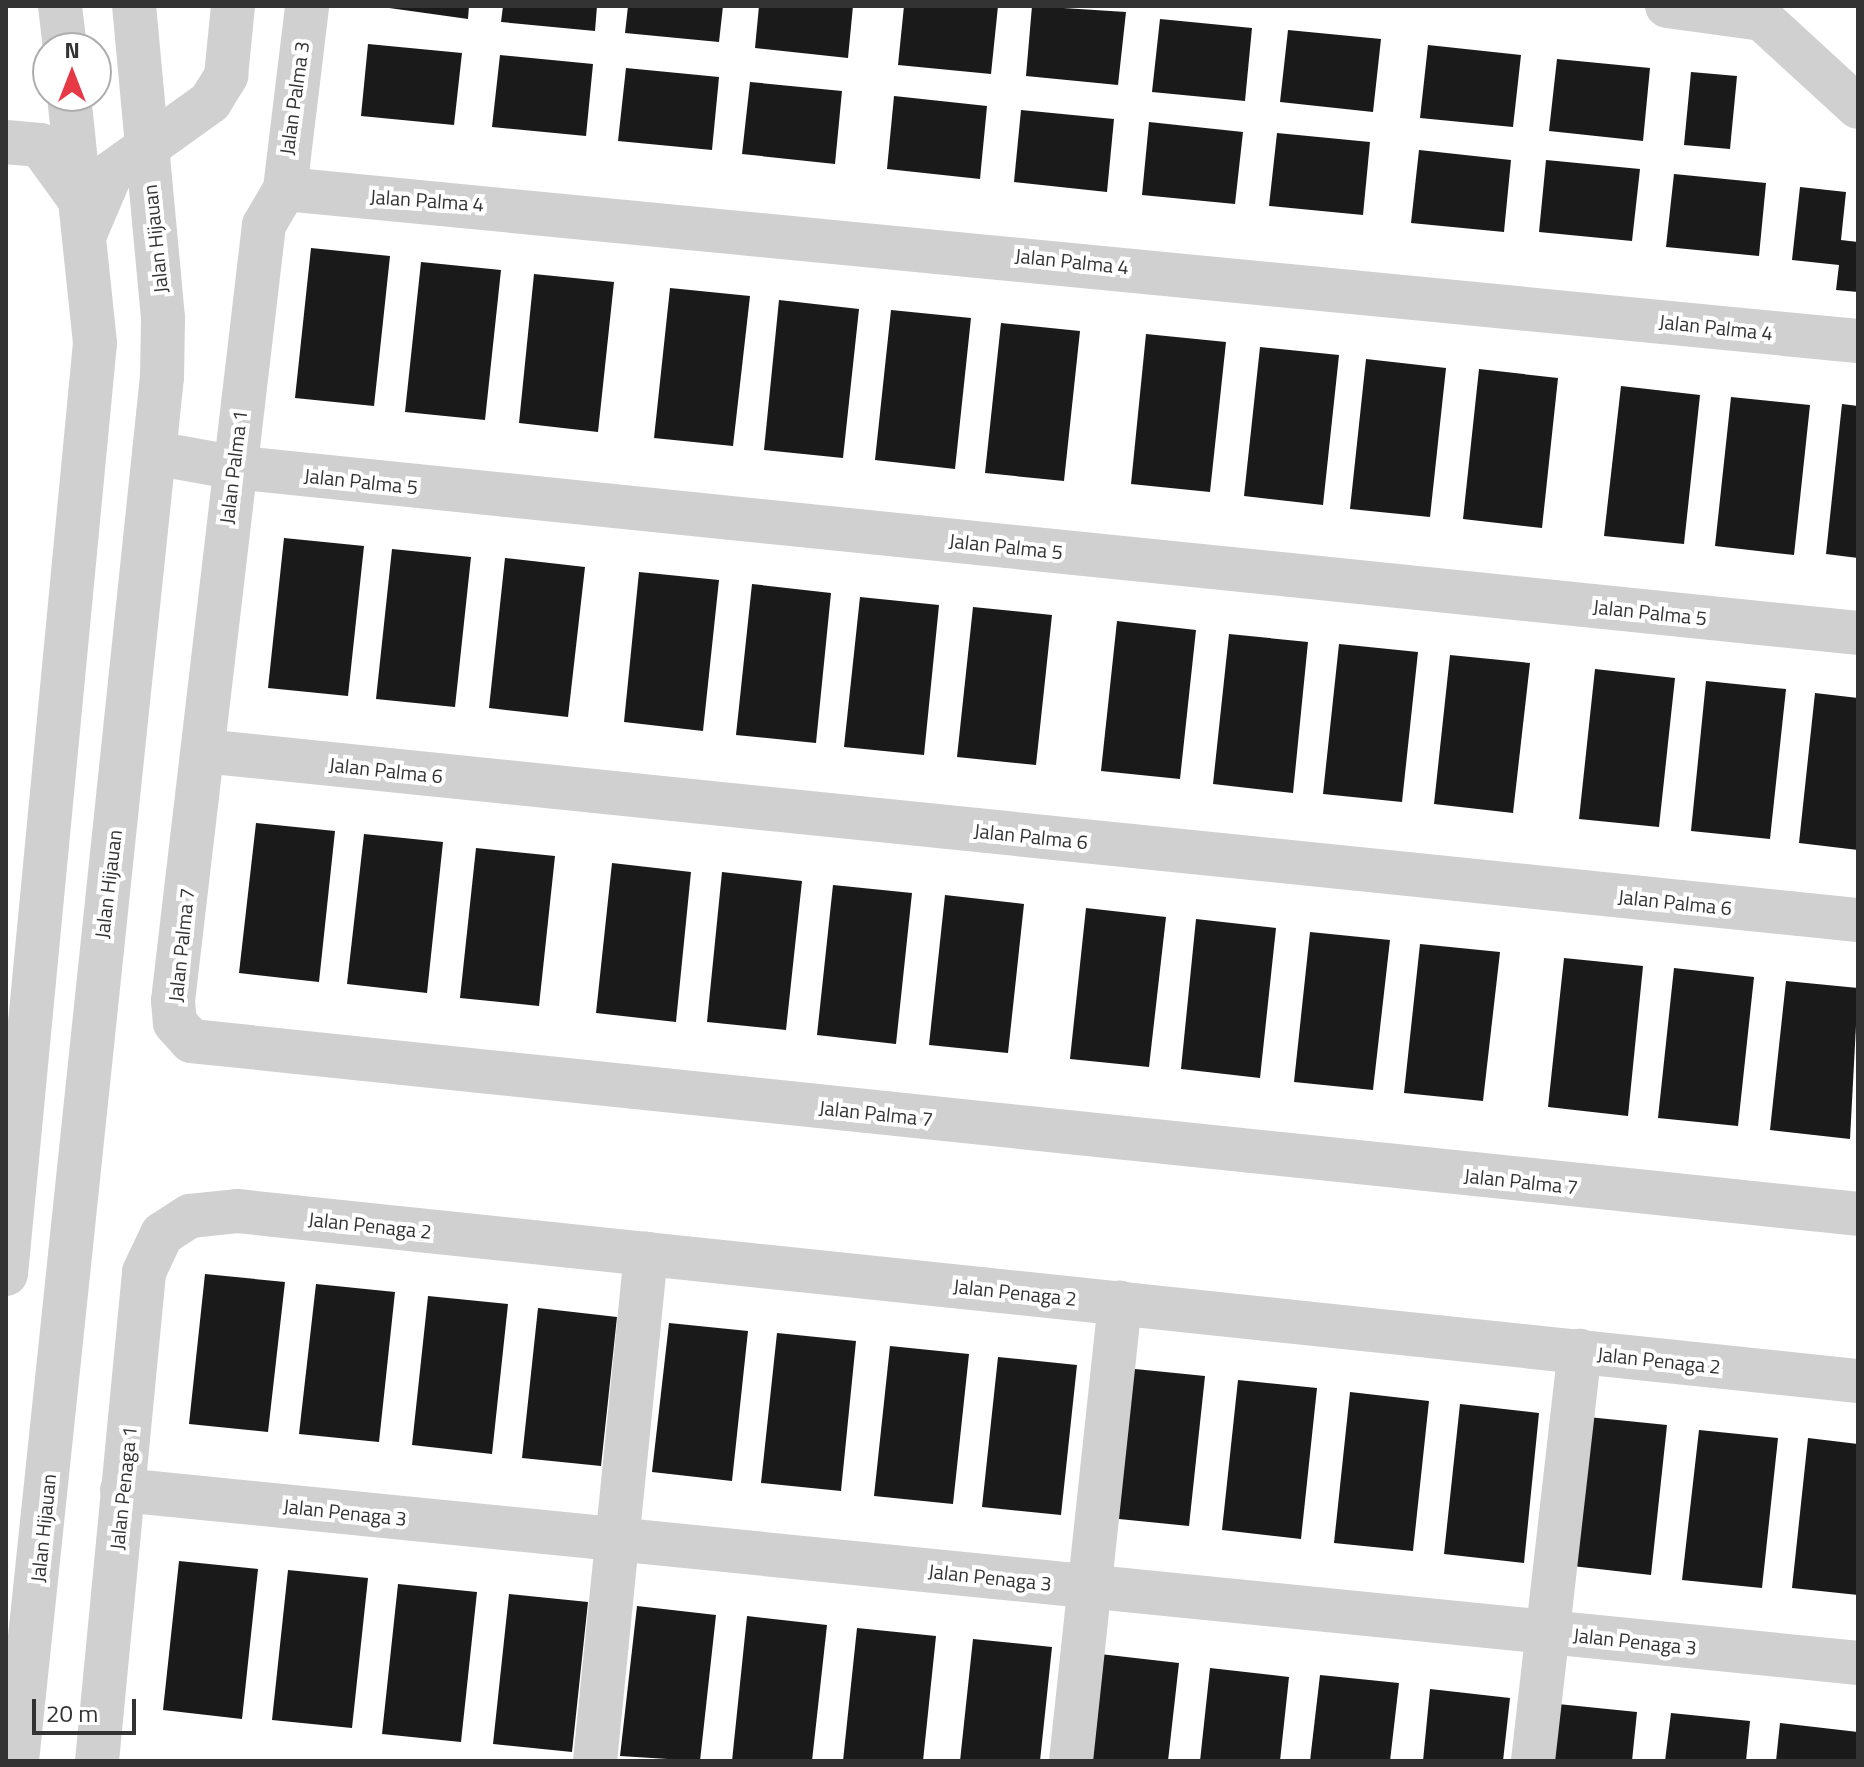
<!DOCTYPE html>
<style>
body{margin:0}
#map{position:relative;width:1864px;height:1767px;overflow:hidden;background:#fff;font-family:"Titillium Web",sans-serif}
div>[style]{position:absolute}
[style*='--x']{left:calc(var(--x)*1px);top:calc(var(--y)*1px);width:calc(var(--w)*1px);rotate:calc(var(--a)*1deg)}
.building>*{inset:0;background:#1a1a1a}
.minor>*{height:44px;margin:-22px;padding:0 22px;transform-origin:22px;border-radius:22px;background:#d0d0d0}
span{translate:-50% -50%;white-space:nowrap;text-align:center;line-height:1.15;-webkit-text-stroke:8px #fff;paint-order:stroke}
.street-label{font-size:20px;color:#333}
.frame{position:absolute;inset:0;border:8px solid #333;pointer-events:none}
.north{position:absolute;left:32px;top:32px;width:80px;height:80px;box-sizing:border-box;background:#fff;border:2px solid #adadad;border-radius:50%;rotate:0deg;font-size:22px;font-weight:700;line-height:32px;text-align:center;color:#333}
.north::after{content:'';display:block;margin:auto;width:28px;height:36px;background:#e63946;clip-path:polygon(50% 0,100% 100%,50% 72%,0 100%)}
.scale{position:absolute;left:32px;top:1699px;width:104px;height:36px;box-sizing:border-box;border:4px solid #333;border-top:0;padding-left:10px;font-size:24px;line-height:28px;white-space:nowrap;color:#333;-webkit-text-stroke:6px #fff;paint-order:stroke}
</style>
<div id="map">
<div class="building">
<div style="clip-path:polygon(375px 6px,469px 6px,468px 19px)"></div>
<div style="clip-path:polygon(503px 6px,597px 6px,595px 31px,501px 22px)"></div>
<div style="clip-path:polygon(628px 6px,723px 6px,719px 42px,625px 33px)"></div>
<div style="clip-path:polygon(759px 6px,853px 6px,848px 58px,755px 48px)"></div>
<div style="clip-path:polygon(904px 6px,998px 6px,991px 74px,898px 65px)"></div>
<div style="clip-path:polygon(1032px 6px,1126px 12px,1118px 85px,1026px 76px)"></div>
<div style="clip-path:polygon(1160px 19px,1252px 28px,1245px 101px,1152px 92px)"></div>
<div style="clip-path:polygon(1288px 30px,1381px 39px,1373px 112px,1280px 102px)"></div>
<div style="clip-path:polygon(368px 44px,462px 53px,454px 125px,361px 116px)"></div>
<div style="clip-path:polygon(1428px 45px,1521px 55px,1513px 127px,1420px 118px)"></div>
<div style="clip-path:polygon(500px 55px,593px 64px,586px 136px,492px 127px)"></div>
<div style="clip-path:polygon(1557px 59px,1650px 68px,1643px 141px,1549px 131px)"></div>
<div style="clip-path:polygon(626px 68px,719px 77px,712px 150px,618px 141px)"></div>
<div style="clip-path:polygon(1691px 72px,1737px 76px,1730px 149px,1684px 145px)"></div>
<div style="clip-path:polygon(750px 82px,842px 91px,835px 164px,742px 154px)"></div>
<div style="clip-path:polygon(894px 96px,987px 106px,980px 179px,887px 169px)"></div>
<div style="clip-path:polygon(1021px 110px,1114px 119px,1107px 192px,1014px 182px)"></div>
<div style="clip-path:polygon(1149px 122px,1243px 132px,1235px 204px,1142px 195px)"></div>
<div style="clip-path:polygon(1277px 133px,1370px 142px,1363px 215px,1269px 206px)"></div>
<div style="clip-path:polygon(1419px 150px,1511px 160px,1504px 232px,1411px 223px)"></div>
<div style="clip-path:polygon(1546px 160px,1640px 169px,1632px 241px,1539px 232px)"></div>
<div style="clip-path:polygon(1674px 174px,1766px 183px,1759px 256px,1666px 247px)"></div>
<div style="clip-path:polygon(1800px 187px,1846px 192px,1841px 240px,1858px 242px,1858px 292px,1836px 290px,1839px 265px,1792px 260px)"></div>
<div style="clip-path:polygon(311px 248px,390px 256px,374px 406px,295px 398px)"></div>
<div style="clip-path:polygon(421px 262px,501px 270px,485px 420px,405px 412px)"></div>
<div style="clip-path:polygon(534px 274px,614px 282px,598px 432px,519px 423px)"></div>
<div style="clip-path:polygon(670px 288px,750px 296px,733px 446px,654px 438px)"></div>
<div style="clip-path:polygon(779px 300px,859px 309px,843px 458px,764px 450px)"></div>
<div style="clip-path:polygon(891px 310px,971px 318px,955px 469px,875px 460px)"></div>
<div style="clip-path:polygon(1001px 323px,1080px 331px,1064px 481px,985px 473px)"></div>
<div style="clip-path:polygon(1146px 334px,1226px 342px,1210px 492px,1131px 484px)"></div>
<div style="clip-path:polygon(1260px 347px,1339px 355px,1323px 505px,1244px 496px)"></div>
<div style="clip-path:polygon(1366px 359px,1446px 368px,1430px 517px,1350px 509px)"></div>
<div style="clip-path:polygon(1479px 369px,1558px 378px,1542px 528px,1463px 519px)"></div>
<div style="clip-path:polygon(1621px 386px,1700px 395px,1684px 544px,1604px 536px)"></div>
<div style="clip-path:polygon(1731px 397px,1810px 405px,1794px 555px,1715px 546px)"></div>
<div style="clip-path:polygon(1842px 404px,1858px 406px,1858px 558px,1826px 554px)"></div>
<div style="clip-path:polygon(284px 538px,364px 546px,348px 696px,268px 688px)"></div>
<div style="clip-path:polygon(392px 549px,471px 557px,455px 707px,376px 699px)"></div>
<div style="clip-path:polygon(505px 558px,585px 567px,568px 717px,489px 708px)"></div>
<div style="clip-path:polygon(639px 572px,719px 580px,703px 731px,624px 722px)"></div>
<div style="clip-path:polygon(752px 584px,831px 593px,816px 743px,736px 735px)"></div>
<div style="clip-path:polygon(860px 597px,939px 605px,924px 755px,844px 747px)"></div>
<div style="clip-path:polygon(973px 607px,1052px 615px,1036px 765px,957px 757px)"></div>
<div style="clip-path:polygon(1117px 621px,1196px 630px,1180px 779px,1101px 771px)"></div>
<div style="clip-path:polygon(1229px 634px,1308px 642px,1293px 793px,1213px 784px)"></div>
<div style="clip-path:polygon(1339px 644px,1418px 652px,1402px 802px,1323px 794px)"></div>
<div style="clip-path:polygon(1450px 655px,1530px 663px,1513px 813px,1434px 804px)"></div>
<div style="clip-path:polygon(1595px 669px,1675px 678px,1659px 827px,1579px 819px)"></div>
<div style="clip-path:polygon(1706px 681px,1786px 689px,1770px 839px,1691px 831px)"></div>
<div style="clip-path:polygon(1815px 693px,1858px 698px,1858px 850px,1799px 843px)"></div>
<div style="clip-path:polygon(256px 823px,335px 831px,319px 982px,239px 973px)"></div>
<div style="clip-path:polygon(364px 834px,443px 842px,427px 993px,347px 984px)"></div>
<div style="clip-path:polygon(476px 848px,555px 856px,539px 1006px,460px 998px)"></div>
<div style="clip-path:polygon(612px 863px,691px 872px,676px 1022px,596px 1013px)"></div>
<div style="clip-path:polygon(722px 872px,802px 881px,786px 1030px,707px 1022px)"></div>
<div style="clip-path:polygon(833px 885px,912px 893px,896px 1044px,817px 1035px)"></div>
<div style="clip-path:polygon(945px 895px,1024px 904px,1008px 1053px,929px 1045px)"></div>
<div style="clip-path:polygon(1086px 908px,1166px 917px,1149px 1067px,1070px 1059px)"></div>
<div style="clip-path:polygon(1196px 919px,1276px 928px,1260px 1078px,1181px 1069px)"></div>
<div style="clip-path:polygon(1310px 932px,1390px 940px,1373px 1090px,1294px 1082px)"></div>
<div style="clip-path:polygon(1420px 944px,1500px 952px,1483px 1101px,1404px 1093px)"></div>
<div style="clip-path:polygon(1564px 958px,1643px 966px,1628px 1116px,1548px 1107px)"></div>
<div style="clip-path:polygon(1674px 968px,1754px 977px,1738px 1126px,1658px 1118px)"></div>
<div style="clip-path:polygon(1786px 981px,1858px 988px,1850px 1139px,1770px 1130px)"></div>
<div style="clip-path:polygon(205px 1274px,285px 1282px,268px 1432px,189px 1424px)"></div>
<div style="clip-path:polygon(316px 1284px,395px 1292px,379px 1442px,299px 1434px)"></div>
<div style="clip-path:polygon(428px 1296px,508px 1304px,492px 1454px,412px 1445px)"></div>
<div style="clip-path:polygon(538px 1308px,617px 1317px,601px 1466px,522px 1458px)"></div>
<div style="clip-path:polygon(669px 1323px,748px 1331px,732px 1481px,652px 1472px)"></div>
<div style="clip-path:polygon(777px 1333px,856px 1341px,841px 1491px,761px 1483px)"></div>
<div style="clip-path:polygon(890px 1346px,969px 1354px,953px 1504px,874px 1496px)"></div>
<div style="clip-path:polygon(998px 1357px,1077px 1365px,1061px 1515px,982px 1507px)"></div>
<div style="clip-path:polygon(1125px 1368px,1205px 1376px,1189px 1526px,1109px 1518px)"></div>
<div style="clip-path:polygon(1238px 1380px,1317px 1388px,1301px 1539px,1222px 1530px)"></div>
<div style="clip-path:polygon(1350px 1392px,1429px 1401px,1413px 1551px,1334px 1543px)"></div>
<div style="clip-path:polygon(1460px 1404px,1539px 1413px,1524px 1563px,1444px 1554px)"></div>
<div style="clip-path:polygon(1588px 1417px,1667px 1425px,1651px 1575px,1572px 1566px)"></div>
<div style="clip-path:polygon(1699px 1430px,1778px 1438px,1762px 1588px,1682px 1580px)"></div>
<div style="clip-path:polygon(1808px 1438px,1858px 1444px,1858px 1595px,1792px 1588px)"></div>
<div style="clip-path:polygon(179px 1561px,258px 1569px,242px 1719px,163px 1710px)"></div>
<div style="clip-path:polygon(288px 1570px,368px 1578px,352px 1728px,272px 1720px)"></div>
<div style="clip-path:polygon(398px 1584px,477px 1592px,461px 1742px,382px 1734px)"></div>
<div style="clip-path:polygon(509px 1594px,588px 1602px,572px 1752px,493px 1744px)"></div>
<div style="clip-path:polygon(637px 1606px,716px 1615px,700px 1761px,620px 1756px)"></div>
<div style="clip-path:polygon(747px 1616px,827px 1625px,812px 1761px,732px 1761px)"></div>
<div style="clip-path:polygon(857px 1628px,936px 1636px,923px 1761px,843px 1761px)"></div>
<div style="clip-path:polygon(973px 1639px,1052px 1647px,1040px 1761px,960px 1761px)"></div>
<div style="clip-path:polygon(1100px 1654px,1179px 1663px,1168px 1761px,1088px 1761px)"></div>
<div style="clip-path:polygon(1210px 1668px,1289px 1677px,1280px 1761px,1200px 1761px)"></div>
<div style="clip-path:polygon(1320px 1675px,1399px 1683px,1390px 1761px,1310px 1761px)"></div>
<div style="clip-path:polygon(1430px 1689px,1510px 1698px,1503px 1761px,1423px 1761px)"></div>
<div style="clip-path:polygon(1558px 1704px,1637px 1712px,1632px 1761px,1552px 1761px)"></div>
<div style="clip-path:polygon(1671px 1713px,1750px 1721px,1746px 1761px,1665px 1761px)"></div>
<div style="clip-path:polygon(1780px 1723px,1858px 1732px,1857px 1761px,1776px 1761px)"></div>
</div>
<div class="minor">
<div style="--x:60;--y:6;--w:42;--a:83.2"></div>
<div style="--x:1667;--y:6;--w:96;--a:7.8"></div>
<div style="--x:1762;--y:19;--w:130;--a:42.5"></div>
<div style="--x:6;--y:142;--w:34;--a:5"></div>
<div style="--x:40;--y:145;--w:63;--a:54"></div>
<div style="--x:285;--y:189;--w:42;--a:120.3"></div>
<div style="--x:264;--y:225;--w:781;--a:96.69"></div>
<div style="--x:173;--y:1001;--w:22;--a:85"></div>
<div style="--x:175;--y:1023;--w:24;--a:48"></div>
<div style="--x:191;--y:1041;--w:1676;--a:5.92"></div>
<div style="--x:285;--y:189;--w:1580;--a:5.52"></div>
<div style="--x:285;--y:189;--w:184;--a:-83.1"></div>
<div style="--x:86;--y:232;--w:64;--a:-67"></div>
<div style="--x:111;--y:173;--w:122;--a:-35.6"></div>
<div style="--x:210;--y:102;--w:31;--a:-58"></div>
<div style="--x:226;--y:76;--w:70;--a:-84.3"></div>
<div style="--x:154;--y:453;--w:79;--a:10.2"></div>
<div style="--x:232;--y:467;--w:1634;--a:5.83"></div>
<div style="--x:203;--y:751;--w:1664;--a:5.83"></div>
<div style="--x:6;--y:1274;--w:935;--a:-84.54"></div>
<div style="--x:95;--y:343;--w:248;--a:-96"></div>
<div style="--x:122;--y:1490;--w:1745;--a:5.69"></div>
<div style="--x:17;--y:1761;--w:1392;--a:-84.02"></div>
<div style="--x:162;--y:377;--w:59;--a:-89"></div>
<div style="--x:163;--y:318;--w:313;--a:-95.3"></div>
<div style="--x:97;--y:1761;--w:491;--a:-84.5"></div>
<div style="--x:144;--y:1272;--w:42;--a:-64.7"></div>
<div style="--x:162;--y:1234;--w:33;--a:-33"></div>
<div style="--x:190;--y:1216;--w:47;--a:-6.1"></div>
<div style="--x:237;--y:1211;--w:1630;--a:5.99"></div>
<div style="--x:595;--y:1761;--w:510;--a:-84.26"></div>
<div style="--x:1071;--y:1761;--w:461;--a:-83.9"></div>
<div style="--x:1533;--y:1761;--w:413;--a:-83.5"></div>
</div>
<div class="street-label">
<span style="left:294px;top:98px;rotate:-82deg">Jalan Palma 3</span>
<span style="left:427px;top:200px;rotate:4deg">Jalan Palma 4</span>
<span style="left:155px;top:239px;rotate:-96deg">Jalan Hijauan</span>
<span style="left:1072px;top:261px;rotate:6deg">Jalan Palma 4</span>
<span style="left:1716px;top:327px;rotate:6deg">Jalan Palma 4</span>
<span style="left:233px;top:467px;rotate:-83deg">Jalan Palma 1</span>
<span style="left:361px;top:481px;rotate:6deg">Jalan Palma 5</span>
<span style="left:1006px;top:546px;rotate:6deg">Jalan Palma 5</span>
<span style="left:1650px;top:612px;rotate:6deg">Jalan Palma 5</span>
<span style="left:386px;top:770px;rotate:6deg">Jalan Palma 6</span>
<span style="left:1031px;top:836px;rotate:6deg">Jalan Palma 6</span>
<span style="left:108px;top:884px;rotate:-83deg">Jalan Hijauan</span>
<span style="left:1675px;top:902px;rotate:6deg">Jalan Palma 6</span>
<span style="left:181px;top:945px;rotate:-84deg">Jalan Palma 7</span>
<span style="left:876px;top:1113px;rotate:6deg">Jalan Palma 7</span>
<span style="left:1521px;top:1181px;rotate:6deg">Jalan Palma 7</span>
<span style="left:370px;top:1225px;rotate:6deg">Jalan Penaga 2</span>
<span style="left:1015px;top:1292px;rotate:6deg">Jalan Penaga 2</span>
<span style="left:1659px;top:1360px;rotate:6deg">Jalan Penaga 2</span>
<span style="left:123px;top:1488px;rotate:-84deg">Jalan Penaga 1</span>
<span style="left:345px;top:1512px;rotate:6deg">Jalan Penaga 3</span>
<span style="left:43px;top:1528px;rotate:-84deg">Jalan Hijauan</span>
<span style="left:990px;top:1577px;rotate:6deg">Jalan Penaga 3</span>
<span style="left:1635px;top:1641px;rotate:6deg">Jalan Penaga 3</span>
</div>
<div class="frame"></div>
<div class="north">N</div>
<div class="scale">20 m</div>
</div>
